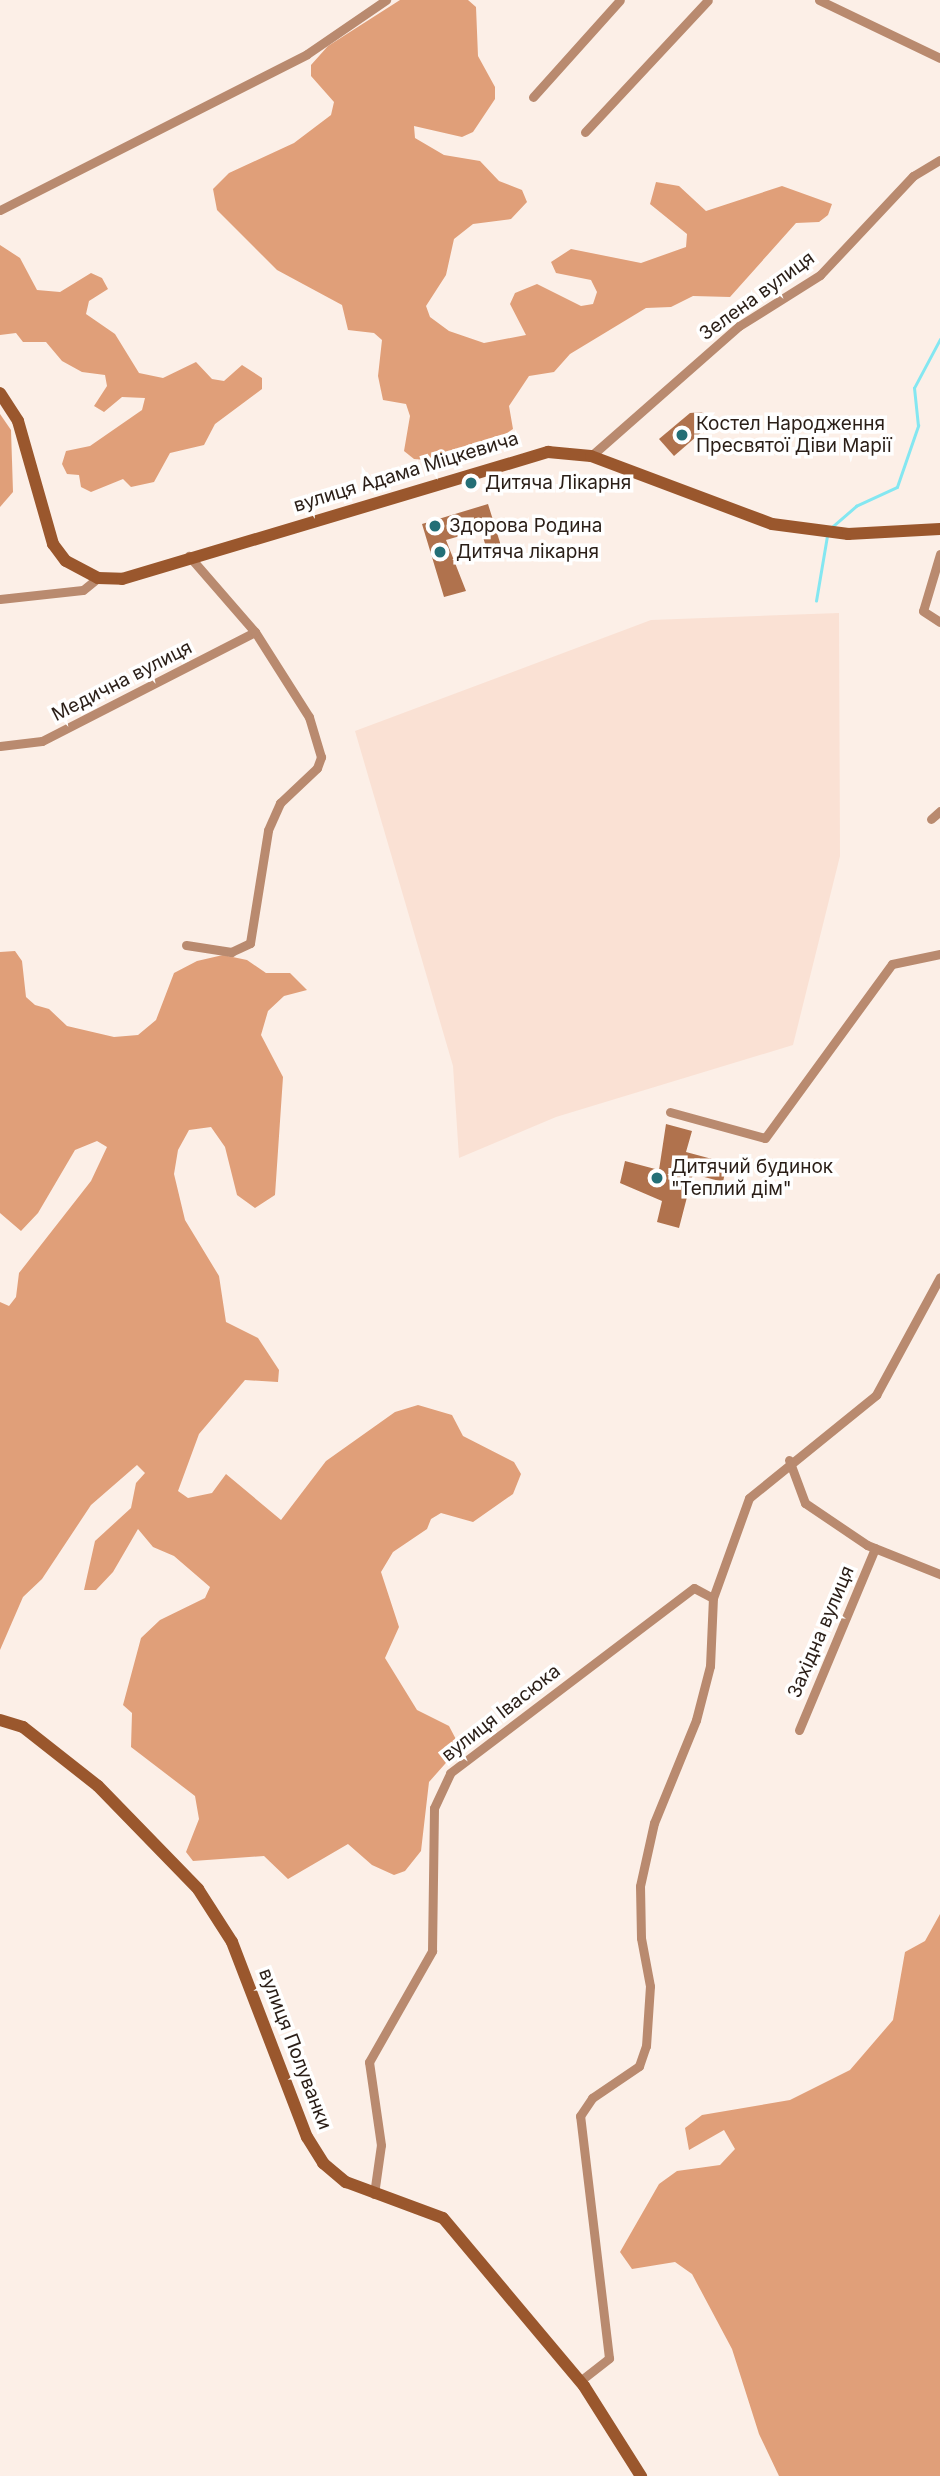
<!DOCTYPE html>
<meta charset="utf-8">
<style>
body{margin:0}
#map{position:relative;width:940px;height:2476px;overflow:hidden;background:#fcefe7;font-family:Inter,sans-serif}
div>[style]{position:absolute}
[style*='--x']{left:calc(var(--x)*1px);top:calc(var(--y)*1px);width:calc(var(--w)*1px);rotate:calc(var(--a)*1deg)}
.built>*{inset:0;background:#fae1d4}
.forest>*{inset:0;background:#e09f79}
.stream>*{height:2.5px;margin:-1.25px;padding:0 1.25px;transform-origin:1.25px;border-radius:1.25px;background:#84e7f1}
.building>*{inset:0;background:#b0724d}
.street>*{height:9px;margin:-4.5px;padding:0 4.5px;transform-origin:4.5px;border-radius:4.5px;background:#b98a6f}
.secondary>*{height:12px;margin:-6px;padding:0 6px;transform-origin:6px;border-radius:6px;background:#9a572d}
.dots>*{width:19px;height:19px;translate:-50% -50%;box-sizing:border-box;border:4px solid #fff;border-radius:50%}
span{translate:-50% -50%;white-space:nowrap;text-align:center;line-height:1.15;-webkit-text-stroke:7px #fff;paint-order:stroke}
.street-label{font-size:19px;color:#2a1e17}
.poi-label{font-size:19px;color:#2a1e17}
.left{translate:0 -50%;text-align:left}
</style>
<div id="map">
<div class="built">
<div style="clip-path:polygon(839px 613px,840px 856px,793px 1045px,556px 1117px,459px 1158px,453px 1066px,355px 731px,651px 620px)"></div>
</div>
<div class="forest">
<div style="clip-path:polygon(400px 0,468px 0,476px 7px,478px 56px,495px 87px,495px 99px,473px 132px,462px 137px,414px 126px,415px 138px,444px 155px,480px 161px,499px 181px,522px 190px,527px 202px,511px 219px,473px 224px,454px 239px,446px 275px,426px 306px,430px 317px,449px 331px,484px 343px,526px 335px,510px 304px,515px 293px,537px 284px,581px 306px,593px 304px,597px 292px,591px 280px,556px 273px,551px 262px,571px 249px,641px 263px,686px 247px,687px 234px,650px 204px,656px 182px,679px 186px,706px 211px,782px 186px,832px 204px,828px 215px,819px 222px,796px 223px,730px 297px,693px 296px,671px 307px,646px 308px,570px 354px,554px 372px,529px 376px,509px 406px,513px 429px,461px 463px,414px 459px,404px 451px,410px 416px,406px 404px,383px 400px,378px 376px,382px 340px,374px 333px,348px 330px,342px 305px,277px 270px,217px 210px,213px 189px,229px 173px,294px 143px,331px 115px,334px 102px,311px 76px,311px 65px,328px 46px)"></div>
<div style="clip-path:polygon(0 245px,20px 258px,37px 290px,60px 292px,91px 273px,102px 278px,108px 289px,89px 301px,86px 314px,115px 334px,139px 373px,163px 378px,196px 362px,212px 379px,224px 381px,242px 365px,262px 378px,262px 389px,215px 424px,204px 445px,170px 453px,154px 482px,131px 487px,123px 479px,91px 492px,81px 487px,79px 475px,67px 474px,62px 464px,66px 451px,90px 446px,142px 410px,145px 398px,122px 397px,104px 412px,94px 406px,107px 386px,105px 375px,82px 372px,62px 361px,46px 342px,23px 342px,16px 333px,0 335px)"></div>
<div style="clip-path:polygon(0 414px,11px 430px,13px 492px,0 507px)"></div>
<div style="clip-path:polygon(15px 951px,22px 961px,26px 997px,35px 1005px,49px 1009px,67px 1026px,114px 1037px,138px 1035px,156px 1020px,174px 973px,197px 961px,223px 955px,247px 960px,266px 973px,290px 973px,307px 990px,284px 996px,268px 1011px,261px 1035px,283px 1077px,275px 1195px,255px 1208px,237px 1195px,225px 1147px,211px 1127px,189px 1130px,178px 1150px,174px 1174px,185px 1220px,219px 1276px,226px 1322px,258px 1338px,279px 1370px,278px 1382px,245px 1380px,199px 1434px,178px 1491px,188px 1498px,212px 1493px,226px 1474px,281px 1520px,326px 1461px,395px 1412px,418px 1405px,452px 1415px,463px 1436px,514px 1462px,521px 1474px,513px 1494px,473px 1522px,441px 1513px,431px 1519px,427px 1529px,393px 1552px,381px 1572px,399px 1627px,385px 1658px,417px 1710px,449px 1726px,460px 1747px,429px 1782px,421px 1851px,405px 1871px,394px 1875px,372px 1865px,348px 1844px,288px 1879px,264px 1856px,193px 1861px,186px 1852px,199px 1819px,195px 1796px,131px 1747px,132px 1713px,123px 1705px,141px 1638px,160px 1620px,205px 1598px,210px 1587px,174px 1556px,153px 1547px,138px 1529px,113px 1572px,96px 1590px,84px 1590px,95px 1541px,131px 1508px,136px 1483px,145px 1473px,137px 1465px,91px 1505px,42px 1579px,23px 1597px,0 1650px,0 1302px,9px 1306px,16px 1297px,19px 1273px,91px 1181px,107px 1147px,97px 1141px,75px 1150px,38px 1213px,21px 1231px,0 1213px,0 952px)"></div>
<div style="clip-path:polygon(940px 1914px,940px 2476px,779px 2476px,759px 2434px,732px 2349px,692px 2274px,675px 2262px,632px 2269px,620px 2252px,659px 2184px,677px 2171px,720px 2165px,735px 2149px,724px 2130px,689px 2150px,685px 2128px,702px 2115px,790px 2100px,850px 2070px,893px 2020px,905px 1952px,925px 1941px)"></div>
</div>
<div class="stream">
<div style="--x:832;--y:527;--w:32;--a:-41"></div>
<div style="--x:856;--y:506;--w:45;--a:-24.9"></div>
<div style="--x:897;--y:487;--w:65;--a:-71"></div>
<div style="--x:918;--y:426;--w:38;--a:-96"></div>
<div style="--x:914;--y:388;--w:55;--a:-62"></div>
<div style="--x:816;--y:601;--w:66;--a:-80.4"></div>
</div>
<div class="building">
<div style="clip-path:polygon(702px 412px,708px 420px,704px 430px,674px 456px,659px 439px,690px 413px)"></div>
<div style="clip-path:polygon(488px 504px,502px 549px,488px 554px,481px 530px,446px 540px,466px 591px,444px 597px,422px 524px)"></div>
<div style="clip-path:polygon(666px 1124px,692px 1131px,686px 1152px,727px 1163px,723px 1182px,693px 1174px,679px 1228px,657px 1222px,662px 1201px,620px 1183px,625px 1161px,659px 1170px)"></div>
</div>
<div class="street">
<div style="--x:819;--y:0;--w:134;--a:25.6"></div>
<div style="--x:533;--y:97;--w:130;--a:-48.1"></div>
<div style="--x:585;--y:132;--w:180;--a:-47"></div>
<div style="--x:0;--y:210;--w:344;--a:-26.9"></div>
<div style="--x:307;--y:54;--w:96;--a:-34.4"></div>
<div style="--x:591;--y:456;--w:197;--a:-41.3"></div>
<div style="--x:739;--y:326;--w:96;--a:-32.2"></div>
<div style="--x:820;--y:275;--w:136;--a:-46.8"></div>
<div style="--x:913;--y:176;--w:31;--a:-31"></div>
<div style="--x:940;--y:554;--w:59;--a:106.6"></div>
<div style="--x:923;--y:611;--w:20;--a:33"></div>
<div style="--x:0;--y:599;--w:83;--a:-6.2"></div>
<div style="--x:83;--y:590;--w:19;--a:-39"></div>
<div style="--x:0;--y:746;--w:42;--a:-6.8"></div>
<div style="--x:42;--y:741;--w:239;--a:-27.1"></div>
<div style="--x:931;--y:819;--w:12;--a:-42"></div>
<div style="--x:186;--y:945;--w:46;--a:8.8"></div>
<div style="--x:231;--y:952;--w:21;--a:-25"></div>
<div style="--x:250;--y:943;--w:114;--a:-80.9"></div>
<div style="--x:268;--y:830;--w:30;--a:-66"></div>
<div style="--x:280;--y:803;--w:51;--a:-43.4"></div>
<div style="--x:317;--y:768;--w:12;--a:-70"></div>
<div style="--x:321;--y:757;--w:42;--a:-106.7"></div>
<div style="--x:309;--y:717;--w:101;--a:-122.4"></div>
<div style="--x:255;--y:632;--w:101;--a:-131"></div>
<div style="--x:670;--y:1112;--w:98;--a:15.3"></div>
<div style="--x:765;--y:1138;--w:215;--a:-53.9"></div>
<div style="--x:892;--y:964;--w:49;--a:-11.8"></div>
<div style="--x:789;--y:1460;--w:46;--a:69.6"></div>
<div style="--x:805;--y:1503;--w:75;--a:34.1"></div>
<div style="--x:867;--y:1545;--w:79;--a:21.7"></div>
<div style="--x:799;--y:1730;--w:197;--a:-67.3"></div>
<div style="--x:374;--y:2194;--w:49;--a:-81.9"></div>
<div style="--x:381;--y:2145;--w:84;--a:-98.2"></div>
<div style="--x:369;--y:2062;--w:128;--a:-60.4"></div>
<div style="--x:432;--y:1951;--w:143;--a:-89.2"></div>
<div style="--x:434;--y:1808;--w:38;--a:-65"></div>
<div style="--x:450;--y:1773;--w:306;--a:-37.2"></div>
<div style="--x:694;--y:1588;--w:21;--a:28"></div>
<div style="--x:713;--y:1598;--w:106;--a:-70.2"></div>
<div style="--x:749;--y:1498;--w:164;--a:-39"></div>
<div style="--x:876;--y:1395;--w:134;--a:-61.5"></div>
<div style="--x:580;--y:2381;--w:37;--a:-38"></div>
<div style="--x:609;--y:2358;--w:244;--a:-96.8"></div>
<div style="--x:580;--y:2116;--w:22;--a:-56"></div>
<div style="--x:592;--y:2098;--w:57;--a:-34.2"></div>
<div style="--x:639;--y:2066;--w:21;--a:-71"></div>
<div style="--x:646;--y:2046;--w:60;--a:-86.2"></div>
<div style="--x:650;--y:1986;--w:49;--a:-100.6"></div>
<div style="--x:641;--y:1938;--w:52;--a:-91.1"></div>
<div style="--x:640;--y:1886;--w:65;--a:-77.5"></div>
<div style="--x:654;--y:1823;--w:111;--a:-67.8"></div>
<div style="--x:696;--y:1720;--w:56;--a:-75.5"></div>
<div style="--x:710;--y:1666;--w:68;--a:-87.5"></div>
</div>
<div class="secondary">
<div style="--x:0;--y:393;--w:33;--a:57"></div>
<div style="--x:18;--y:421;--w:128;--a:74.1"></div>
<div style="--x:53;--y:544;--w:21;--a:53"></div>
<div style="--x:66;--y:561;--w:36;--a:28"></div>
<div style="--x:98;--y:578;--w:24;--a:2"></div>
<div style="--x:122;--y:579;--w:445;--a:-16.6"></div>
<div style="--x:548;--y:452;--w:43;--a:5.3"></div>
<div style="--x:591;--y:456;--w:193;--a:20.6"></div>
<div style="--x:772;--y:524;--w:77;--a:7.5"></div>
<div style="--x:848;--y:534;--w:92;--a:-3.1"></div>
<div style="--x:0;--y:1720;--w:24;--a:17"></div>
<div style="--x:23;--y:1727;--w:95;--a:38.2"></div>
<div style="--x:98;--y:1786;--w:144;--a:45.8"></div>
<div style="--x:198;--y:1889;--w:63;--a:57.3"></div>
<div style="--x:232;--y:1942;--w:209;--a:69"></div>
<div style="--x:307;--y:2137;--w:31;--a:58"></div>
<div style="--x:323;--y:2163;--w:30;--a:40"></div>
<div style="--x:346;--y:2182;--w:103;--a:20.4"></div>
<div style="--x:443;--y:2218;--w:219;--a:50"></div>
<div style="--x:584;--y:2386;--w:107;--a:57.7"></div>
</div>
<div class="dots">
<div style="left:682px;top:435px;background:#246f76"></div>
<div style="left:471px;top:483px;background:#246f76"></div>
<div style="left:435px;top:526px;background:#246f76"></div>
<div style="left:440px;top:552px;background:#246f76"></div>
<div style="left:657px;top:1178px;background:#246f76"></div>
</div>
<div class="street-label">
<span style="left:757px;top:296px;rotate:-36deg">Зелена вулиця</span>
<span style="left:406px;top:472px;rotate:-17deg">вулиця Адама Міцкевича</span>
<span style="left:122px;top:681px;rotate:-27deg">Медична вулиця</span>
<span style="left:821px;top:1632px;rotate:-67deg">Західна вулиця</span>
<span style="left:501px;top:1713px;rotate:-38deg">вулиця Івасюка</span>
<span style="left:295px;top:2049px;rotate:69deg">вулиця Полуванки</span>
</div>
<div class="poi-label">
<span class="left" style="left:696px;top:435px">Костел Народження<br>Пресвятої Діви Марії</span>
<span class="left" style="left:485px;top:483px">Дитяча Лікарня</span>
<span class="left" style="left:449px;top:526px">Здорова Родина</span>
<span class="left" style="left:456px;top:552px">Дитяча лікарня</span>
<span class="left" style="left:671px;top:1178px">Дитячий будинок<br>"Теплий дім"</span>
</div>
</div>
